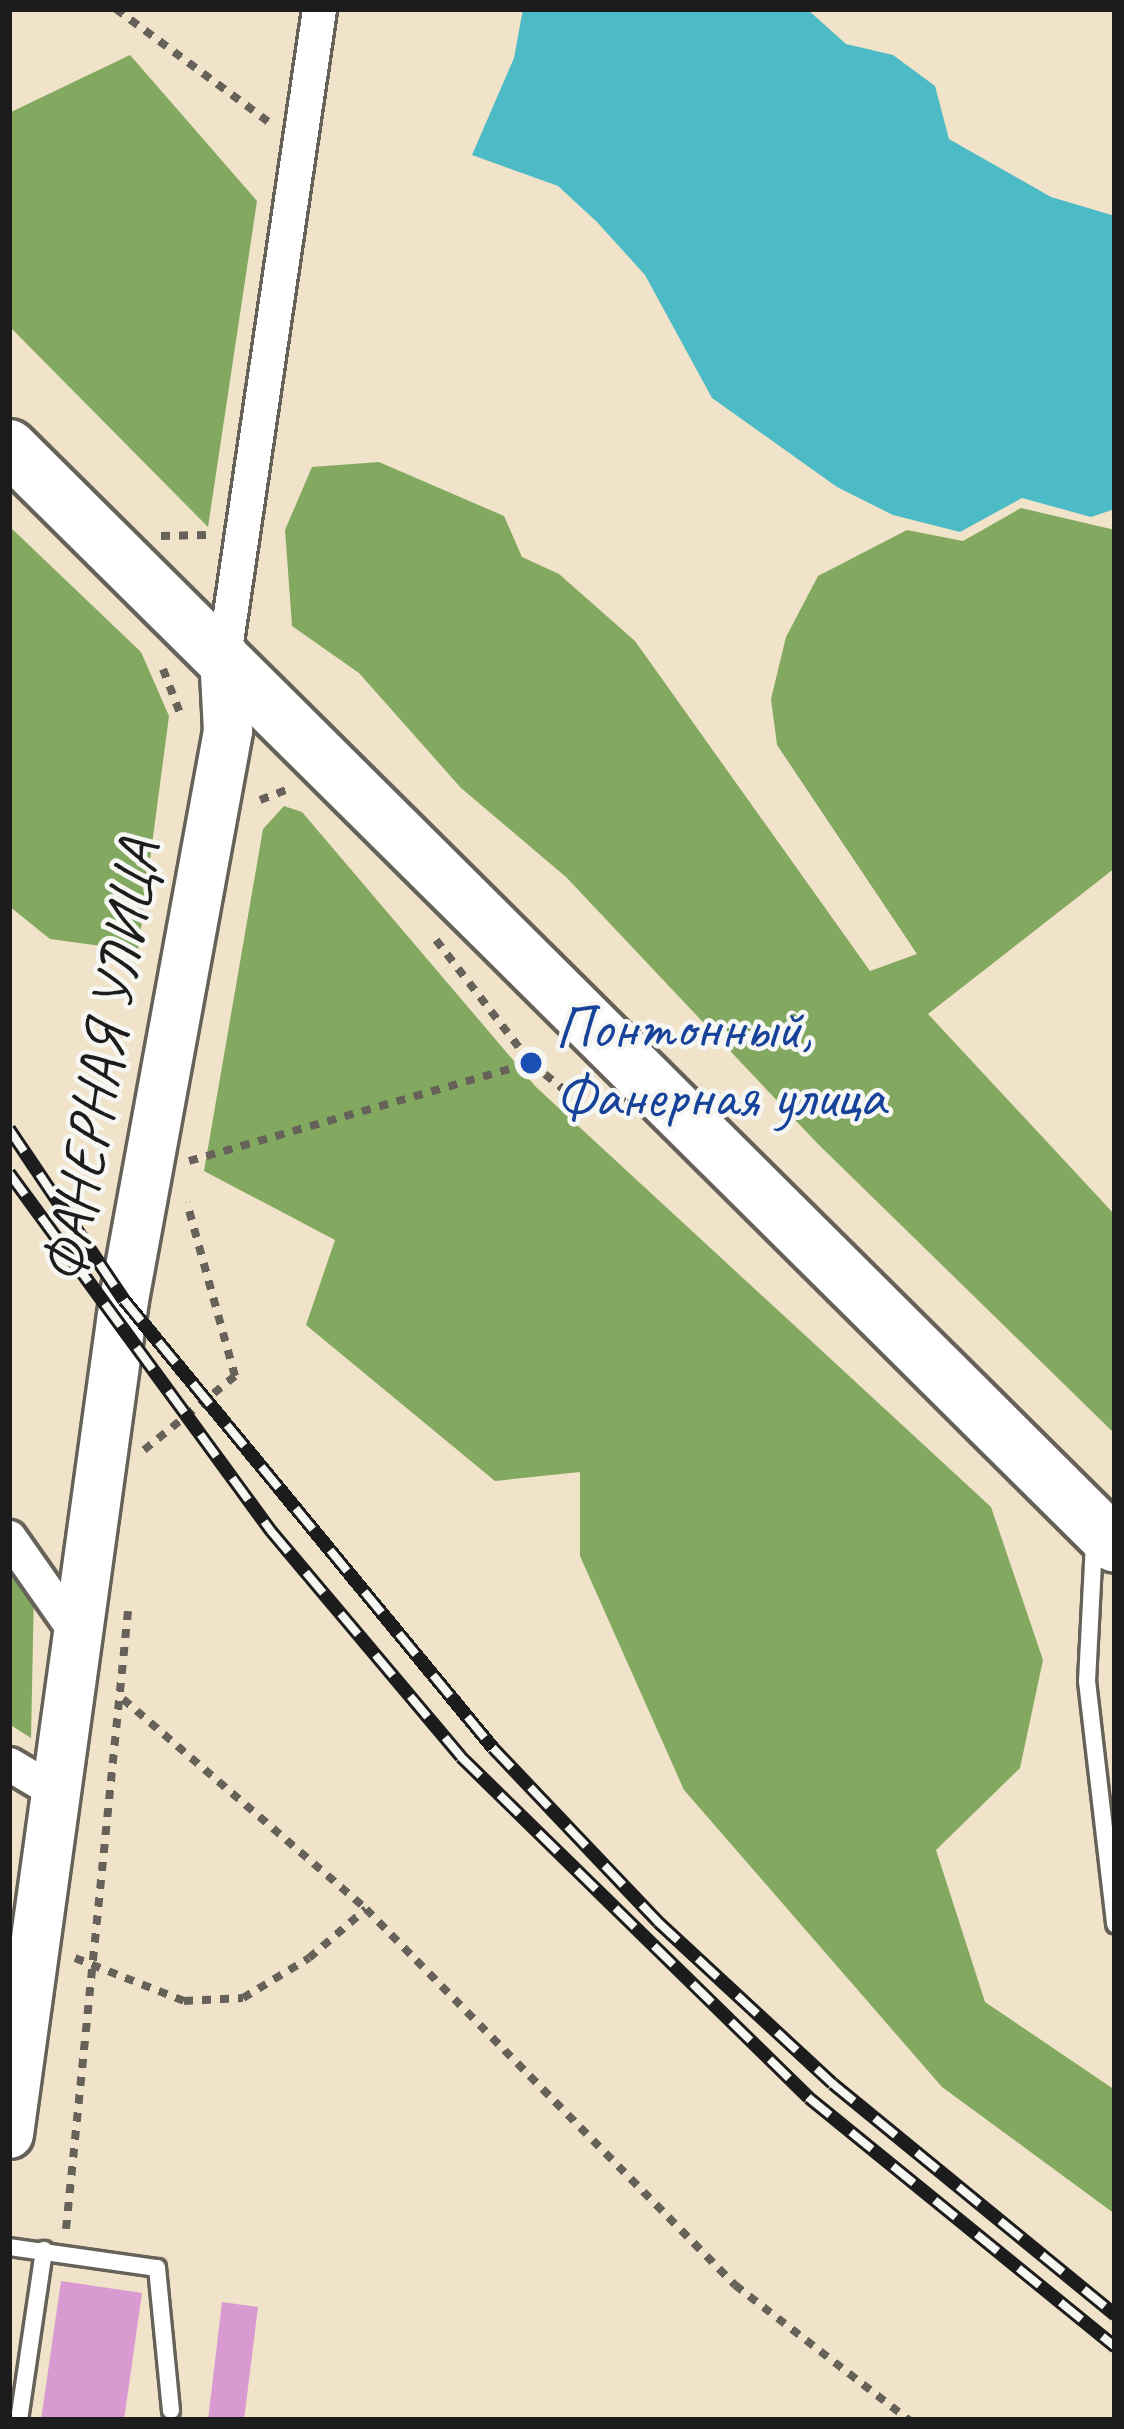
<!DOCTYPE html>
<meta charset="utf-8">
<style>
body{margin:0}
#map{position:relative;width:1124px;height:2429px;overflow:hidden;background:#f0e3c9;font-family:Caveat,sans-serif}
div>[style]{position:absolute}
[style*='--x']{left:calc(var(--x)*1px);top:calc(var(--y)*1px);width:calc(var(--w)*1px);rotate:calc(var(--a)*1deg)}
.forest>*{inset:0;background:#82a95f}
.water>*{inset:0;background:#4dbbc6}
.building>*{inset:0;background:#d99ad2}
.path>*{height:8px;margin-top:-4px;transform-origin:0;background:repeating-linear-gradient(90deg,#666259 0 9px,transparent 0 18px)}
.roads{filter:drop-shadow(3px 0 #666259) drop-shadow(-3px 0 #666259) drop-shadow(0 3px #666259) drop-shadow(0 -3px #666259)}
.lane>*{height:16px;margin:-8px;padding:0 8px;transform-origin:8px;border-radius:8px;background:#fff}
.street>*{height:33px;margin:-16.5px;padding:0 16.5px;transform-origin:16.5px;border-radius:16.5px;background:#fff}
.secondary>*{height:48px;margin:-24px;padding:0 24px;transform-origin:24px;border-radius:24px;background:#fff}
.primary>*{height:54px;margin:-27px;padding:0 27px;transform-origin:27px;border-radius:27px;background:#fff}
.rail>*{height:14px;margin-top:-7px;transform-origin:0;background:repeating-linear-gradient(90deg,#f6f6f2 0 27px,#1c1c1c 0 54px);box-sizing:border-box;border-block:3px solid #1c1c1c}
.dots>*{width:33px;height:33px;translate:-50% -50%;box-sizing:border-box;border:6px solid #f6f6f2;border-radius:50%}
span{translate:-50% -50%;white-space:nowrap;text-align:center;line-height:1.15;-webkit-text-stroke:9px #f6f6f2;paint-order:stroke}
.transit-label{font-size:60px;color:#164399}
.left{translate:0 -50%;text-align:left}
.street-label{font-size:60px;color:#1c1c1c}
.frame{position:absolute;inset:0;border:12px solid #1c1c1c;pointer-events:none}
</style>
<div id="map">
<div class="forest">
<div style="clip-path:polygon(130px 55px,257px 201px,208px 527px,9px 326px,9px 113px)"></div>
<div style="clip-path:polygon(379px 462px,504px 516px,522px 557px,559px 574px,635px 641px,870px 971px,917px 954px,777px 745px,771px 699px,786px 637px,818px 576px,907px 530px,963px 541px,1021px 508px,1115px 530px,1115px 868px,928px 1014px,1115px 1215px,1115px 1434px,817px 1143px,566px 877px,461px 788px,359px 673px,292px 626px,285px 530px,312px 467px)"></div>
<div style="clip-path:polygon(9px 526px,141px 652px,169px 716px,138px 951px,50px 939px,9px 906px)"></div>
<div style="clip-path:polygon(284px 806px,302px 812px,536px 1087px,991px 1507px,1043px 1660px,1020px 1768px,936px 1850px,985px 2002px,1115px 2090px,1115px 2214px,942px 2087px,684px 1790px,580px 1556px,580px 1472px,495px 1481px,306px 1325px,335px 1240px,204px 1171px,263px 829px)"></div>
<div style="clip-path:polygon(9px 1555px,34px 1590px,31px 1738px,9px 1724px)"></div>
</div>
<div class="water">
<div style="clip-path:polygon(523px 9px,807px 9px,846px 44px,893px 55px,935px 86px,949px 139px,1051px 197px,1115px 216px,1115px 509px,1091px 517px,1022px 498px,960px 532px,893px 515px,837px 487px,712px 398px,645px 275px,597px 222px,558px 186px,472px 155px,514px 58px)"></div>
</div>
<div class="building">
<div style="clip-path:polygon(61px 2281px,142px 2293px,124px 2420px,41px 2420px)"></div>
<div style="clip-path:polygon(222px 2302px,258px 2307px,244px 2420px,208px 2420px)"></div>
</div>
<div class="path">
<div style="--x:116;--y:9;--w:192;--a:36.5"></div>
<div style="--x:161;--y:536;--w:45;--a:-1.3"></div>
<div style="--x:163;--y:669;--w:50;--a:69"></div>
<div style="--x:260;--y:800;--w:31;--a:-21"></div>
<div style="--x:436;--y:940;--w:155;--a:52.3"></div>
<div style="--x:531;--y:1063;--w:48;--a:39"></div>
<div style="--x:189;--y:1161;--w:356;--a:-16"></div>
<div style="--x:144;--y:1450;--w:117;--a:-39.1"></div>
<div style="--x:235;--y:1376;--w:180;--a:-105.5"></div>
<div style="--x:123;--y:1699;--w:321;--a:40.8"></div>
<div style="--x:366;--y:1909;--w:527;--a:45.54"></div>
<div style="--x:735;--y:2285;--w:220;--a:37.8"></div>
<div style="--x:75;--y:1958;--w:117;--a:21.5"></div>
<div style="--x:184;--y:2001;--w:59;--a:-2.9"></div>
<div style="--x:243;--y:1998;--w:77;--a:-31.2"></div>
<div style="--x:309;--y:1958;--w:75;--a:-40.7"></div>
<div style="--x:66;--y:2229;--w:621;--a:-84.27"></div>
</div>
<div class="roads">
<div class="lane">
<div style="--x:1094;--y:1543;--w:138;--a:92.9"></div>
<div style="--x:1087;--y:1681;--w:245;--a:83.4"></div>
<div style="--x:9;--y:2247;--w:149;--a:8.1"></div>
<div style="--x:157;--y:2268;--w:143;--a:84.4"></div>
<div style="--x:19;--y:2420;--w:172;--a:-81.6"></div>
</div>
<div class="street">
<div style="--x:224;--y:655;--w:653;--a:-81.63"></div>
<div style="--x:9;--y:1537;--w:118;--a:55"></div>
<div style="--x:9;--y:1764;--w:55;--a:30.8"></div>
</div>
<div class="secondary">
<div style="--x:9;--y:2134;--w:842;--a:-82.15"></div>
<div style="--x:124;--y:1300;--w:578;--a:-79.64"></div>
<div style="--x:228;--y:731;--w:76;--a:-93"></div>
</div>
<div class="primary">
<div style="--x:9;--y:447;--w:1558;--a:44.79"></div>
</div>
</div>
<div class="rail">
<div style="--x:9;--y:1129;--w:206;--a:56.1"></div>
<div style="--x:124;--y:1300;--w:580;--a:50.52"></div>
<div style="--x:493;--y:1748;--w:240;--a:46.5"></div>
<div style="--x:658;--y:1922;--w:238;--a:42.8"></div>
<div style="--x:833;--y:2084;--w:365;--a:39.3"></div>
<div style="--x:9;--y:1173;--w:444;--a:53.8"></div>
<div style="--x:271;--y:1531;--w:295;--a:49.9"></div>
<div style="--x:461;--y:1757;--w:487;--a:44.4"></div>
<div style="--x:809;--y:2098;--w:395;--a:39.1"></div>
</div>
<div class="dots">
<div style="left:531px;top:1063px;background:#1a4fb4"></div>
</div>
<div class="transit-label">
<span class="left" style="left:555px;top:1062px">Понтонный,<br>Фанерная улица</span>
</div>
<div class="street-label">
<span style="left:101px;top:1062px;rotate:-80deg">ФАНЕРНАЯ УЛИЦА</span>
</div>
<div class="frame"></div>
</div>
